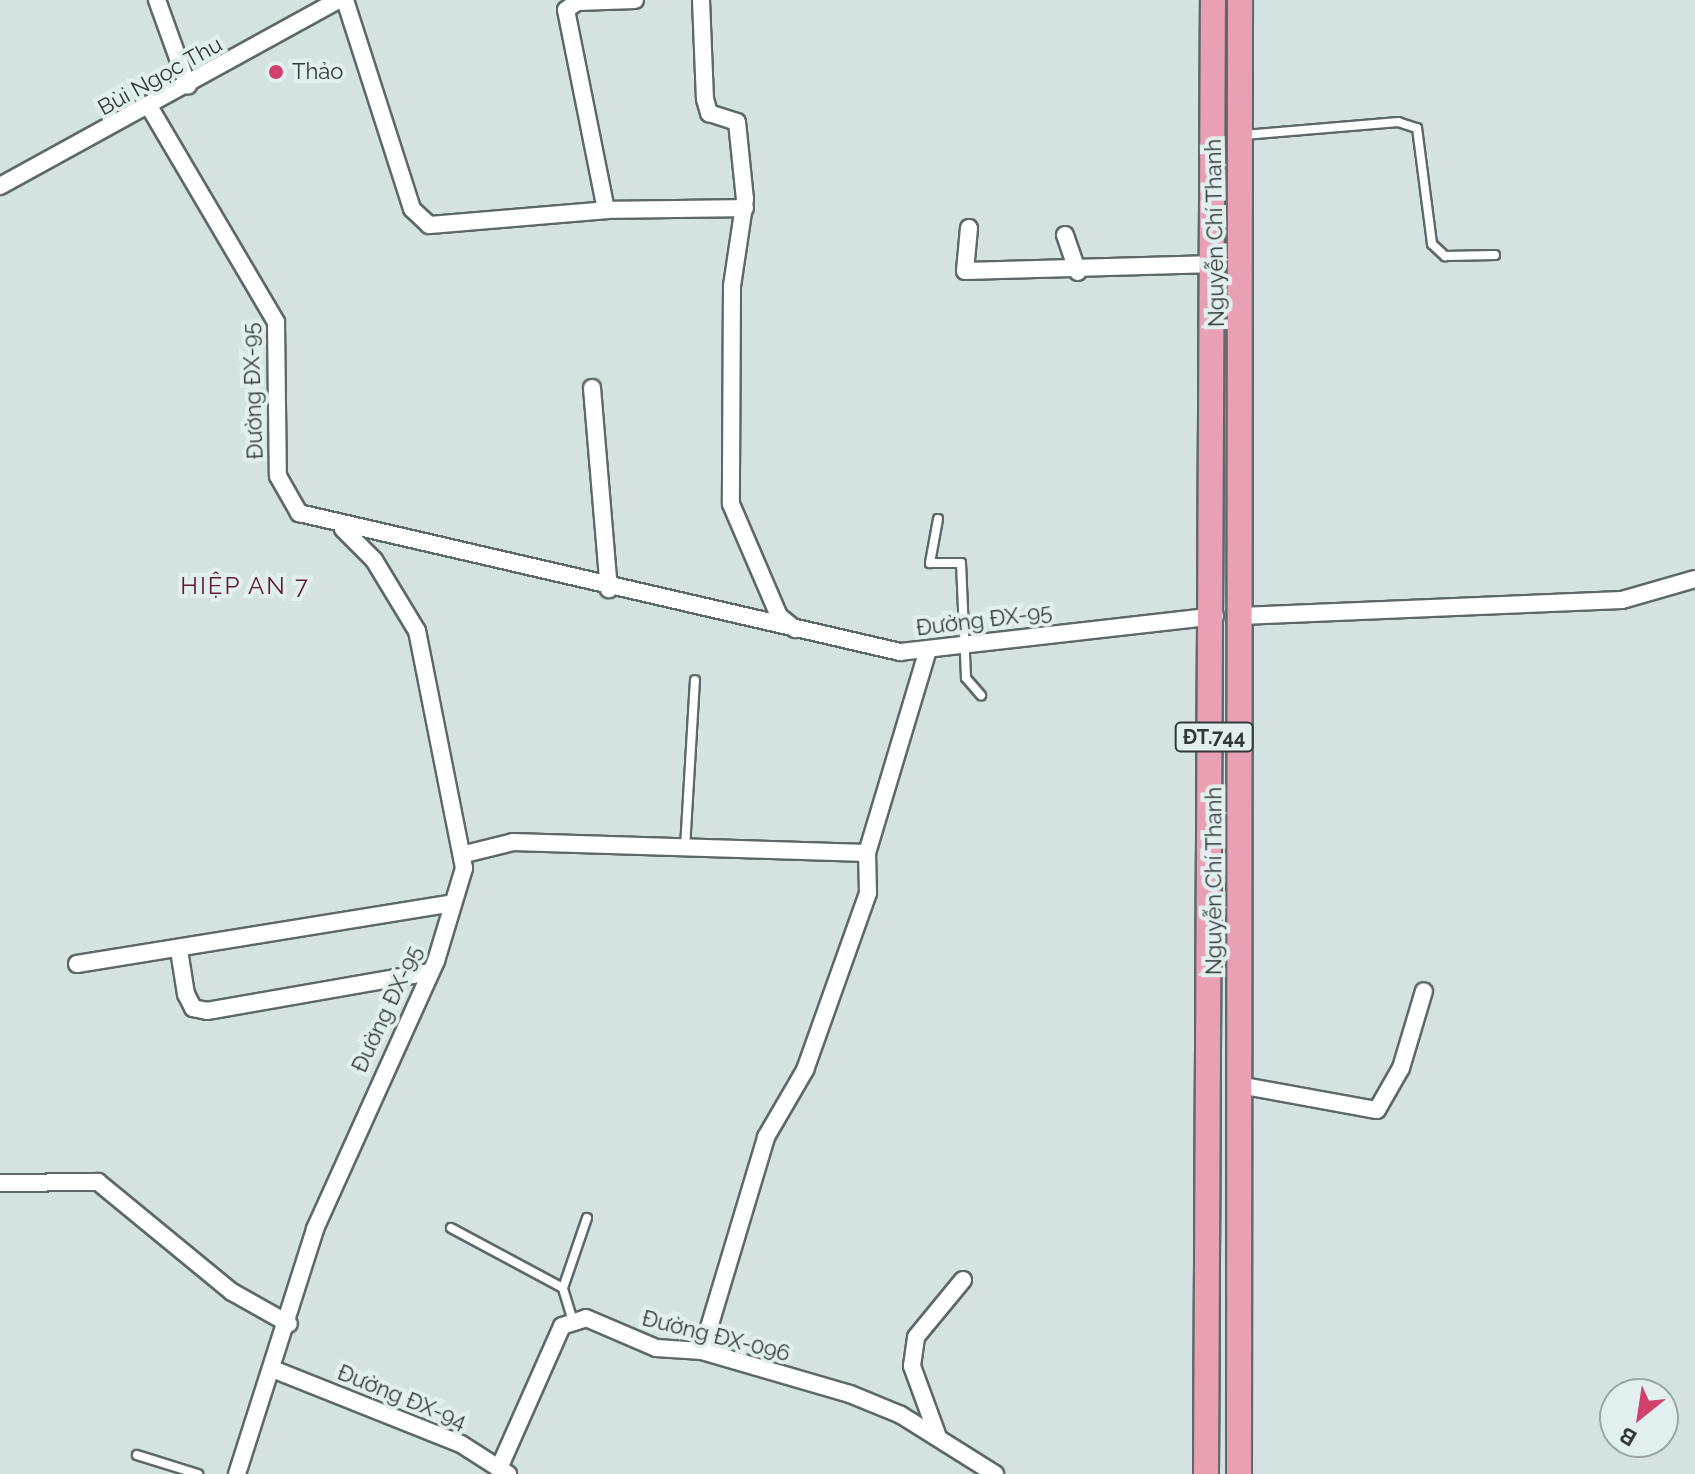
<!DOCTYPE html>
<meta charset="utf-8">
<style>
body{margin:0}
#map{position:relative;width:1695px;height:1474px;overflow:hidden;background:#d4e2e1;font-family:Raleway,sans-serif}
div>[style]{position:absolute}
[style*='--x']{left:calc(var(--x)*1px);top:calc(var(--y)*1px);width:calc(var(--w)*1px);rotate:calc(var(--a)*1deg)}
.roads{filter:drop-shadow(2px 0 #5d6968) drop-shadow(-2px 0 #5d6968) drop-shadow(0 2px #5d6968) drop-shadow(0 -2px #5d6968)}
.lane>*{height:8px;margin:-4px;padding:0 4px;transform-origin:4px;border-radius:4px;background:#fff}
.street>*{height:16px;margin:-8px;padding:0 8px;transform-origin:8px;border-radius:8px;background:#fff}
.primary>*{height:24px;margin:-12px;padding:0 12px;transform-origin:12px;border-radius:12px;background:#e9a0b2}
.dots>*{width:22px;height:22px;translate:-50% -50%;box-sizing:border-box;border:4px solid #e1efee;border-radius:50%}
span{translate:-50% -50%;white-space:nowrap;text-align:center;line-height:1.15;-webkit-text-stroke:8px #e1efee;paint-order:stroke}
.shield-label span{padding:2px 6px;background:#e1efee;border:2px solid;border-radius:6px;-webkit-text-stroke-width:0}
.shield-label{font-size:20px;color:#333938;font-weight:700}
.poi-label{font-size:22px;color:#333938}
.left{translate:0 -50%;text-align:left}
.street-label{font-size:22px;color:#333938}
.neighbourhood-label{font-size:24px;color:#5e1a2e;letter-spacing:2px}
.north{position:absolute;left:1599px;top:1378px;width:80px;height:80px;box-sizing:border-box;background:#e1efee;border:2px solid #9ba6a5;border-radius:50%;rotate:210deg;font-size:22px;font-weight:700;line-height:32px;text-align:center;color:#333938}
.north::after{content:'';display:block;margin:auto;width:28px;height:36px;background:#d0426b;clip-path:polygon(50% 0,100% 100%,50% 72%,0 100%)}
</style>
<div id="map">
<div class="roads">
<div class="lane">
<div style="--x:1244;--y:135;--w:155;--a:-4.8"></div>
<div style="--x:1398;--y:122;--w:20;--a:18"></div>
<div style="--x:1417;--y:128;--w:117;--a:82.6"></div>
<div style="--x:1432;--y:244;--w:18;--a:43"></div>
<div style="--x:1445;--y:256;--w:50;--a:-1.1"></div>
<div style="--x:938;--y:519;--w:45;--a:100.3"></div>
<div style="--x:930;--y:563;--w:31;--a:0"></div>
<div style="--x:961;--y:563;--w:115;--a:87.5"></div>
<div style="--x:966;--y:678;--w:23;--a:49"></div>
<div style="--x:685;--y:848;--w:168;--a:-86.6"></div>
<div style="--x:451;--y:1228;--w:127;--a:28.2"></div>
<div style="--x:572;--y:1318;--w:31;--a:-107"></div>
<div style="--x:563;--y:1288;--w:74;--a:-71.1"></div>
<div style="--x:137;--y:1455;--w:64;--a:17.3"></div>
</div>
<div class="street">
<div style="--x:157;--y:0;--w:91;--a:70.2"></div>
<div style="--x:345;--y:0;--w:219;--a:72.2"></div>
<div style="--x:412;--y:209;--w:23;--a:43"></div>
<div style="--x:429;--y:225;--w:178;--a:-4.8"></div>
<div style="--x:606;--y:210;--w:204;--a:-101.3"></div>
<div style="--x:566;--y:10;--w:14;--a:-36"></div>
<div style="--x:577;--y:2;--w:58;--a:-2"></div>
<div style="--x:701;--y:0;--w:99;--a:87.7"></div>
<div style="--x:705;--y:99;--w:15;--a:74"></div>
<div style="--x:709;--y:113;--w:29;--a:18"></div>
<div style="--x:737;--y:122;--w:77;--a:84.1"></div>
<div style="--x:745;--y:199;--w:88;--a:98.5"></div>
<div style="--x:732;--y:286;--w:218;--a:90.3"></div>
<div style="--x:731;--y:504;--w:122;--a:66.8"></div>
<div style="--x:779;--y:616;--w:21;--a:39"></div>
<div style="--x:150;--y:108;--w:248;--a:59.5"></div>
<div style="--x:276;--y:322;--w:154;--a:89.3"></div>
<div style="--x:278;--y:476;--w:43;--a:60.4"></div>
<div style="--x:299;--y:513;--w:617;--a:13.02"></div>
<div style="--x:900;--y:652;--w:317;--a:-6.5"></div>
<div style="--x:0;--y:186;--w:386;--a:-28.8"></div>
<div style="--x:606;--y:210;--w:139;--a:-0.8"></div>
<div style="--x:969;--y:228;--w:43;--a:95.3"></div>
<div style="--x:965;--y:271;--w:251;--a:-1.6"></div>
<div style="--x:1065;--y:235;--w:39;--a:71"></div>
<div style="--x:592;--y:388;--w:202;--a:85.2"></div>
<div style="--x:1241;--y:616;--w:381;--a:-2.4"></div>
<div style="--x:1622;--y:600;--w:76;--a:-16"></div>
<div style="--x:465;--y:854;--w:49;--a:-14"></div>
<div style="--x:513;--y:842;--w:354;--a:1.8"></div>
<div style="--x:867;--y:853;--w:209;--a:-73.3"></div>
<div style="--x:179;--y:950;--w:45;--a:81"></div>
<div style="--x:186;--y:994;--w:16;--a:63"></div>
<div style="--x:193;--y:1008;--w:14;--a:12"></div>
<div style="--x:207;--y:1011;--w:227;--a:-9.9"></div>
<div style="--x:77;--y:964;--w:381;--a:-9.2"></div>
<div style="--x:1239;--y:1085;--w:140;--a:10.3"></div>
<div style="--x:1377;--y:1110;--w:48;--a:-60.3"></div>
<div style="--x:1401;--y:1068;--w:80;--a:-73.4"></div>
<div style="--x:0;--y:1183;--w:98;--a:-0.6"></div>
<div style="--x:98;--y:1182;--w:173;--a:39.4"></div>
<div style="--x:232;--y:1292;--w:65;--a:29.3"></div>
<div style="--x:702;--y:1351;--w:223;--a:-73.3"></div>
<div style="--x:766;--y:1137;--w:78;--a:-59.8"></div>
<div style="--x:805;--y:1070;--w:188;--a:-70.4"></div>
<div style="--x:868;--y:893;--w:40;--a:-91.4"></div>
<div style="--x:275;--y:1370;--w:200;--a:21.7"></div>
<div style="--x:461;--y:1444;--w:56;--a:32.6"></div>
<div style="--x:938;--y:1437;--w:76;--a:-110.1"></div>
<div style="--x:912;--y:1366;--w:29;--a:-82"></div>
<div style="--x:916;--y:1337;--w:74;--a:-50.5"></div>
<div style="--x:500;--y:1466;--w:153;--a:-66.1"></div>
<div style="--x:562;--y:1326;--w:25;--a:-18"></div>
<div style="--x:586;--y:1318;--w:76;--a:23.2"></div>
<div style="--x:656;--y:1348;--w:46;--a:3.7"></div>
<div style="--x:702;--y:1351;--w:154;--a:16.2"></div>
<div style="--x:850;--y:1394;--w:55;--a:22.4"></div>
<div style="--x:901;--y:1415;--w:111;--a:32.1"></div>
<div style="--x:237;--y:1474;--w:257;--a:-72.3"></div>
<div style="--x:315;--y:1229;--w:294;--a:-65.7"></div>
<div style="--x:436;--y:961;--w:97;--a:-73.2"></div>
<div style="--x:464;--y:868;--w:242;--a:-101.2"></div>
<div style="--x:417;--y:631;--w:83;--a:-121.2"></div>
<div style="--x:374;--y:560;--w:44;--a:-135"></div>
</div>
<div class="primary">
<div style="--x:1206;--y:1474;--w:1474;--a:-89.73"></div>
<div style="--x:1239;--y:1474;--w:1474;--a:-89.96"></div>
</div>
</div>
<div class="dots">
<div style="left:276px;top:72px;background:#d0426b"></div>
</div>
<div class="shield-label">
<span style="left:1214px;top:737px">ĐT.744</span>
</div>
<div class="poi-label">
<span class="left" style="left:292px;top:72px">Thảo</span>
</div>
<div class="street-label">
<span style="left:160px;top:76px;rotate:-29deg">Bùi Ngọc Thu</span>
<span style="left:1215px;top:233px;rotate:-91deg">Nguyễn Chí Thanh</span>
<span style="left:253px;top:391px;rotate:-92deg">Đường ĐX-95</span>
<span style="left:984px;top:620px;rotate:-7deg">Đường ĐX-95</span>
<span style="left:1214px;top:881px;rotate:-90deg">Nguyễn Chí Thanh</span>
<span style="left:387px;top:1009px;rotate:-65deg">Đường ĐX-95</span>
<span style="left:716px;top:1336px;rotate:14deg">Đường ĐX-096</span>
<span style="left:402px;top:1397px;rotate:22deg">Đường ĐX-94</span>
</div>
<div class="neighbourhood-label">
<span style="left:245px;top:586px">HIỆP AN 7</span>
</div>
<div class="north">B</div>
</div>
